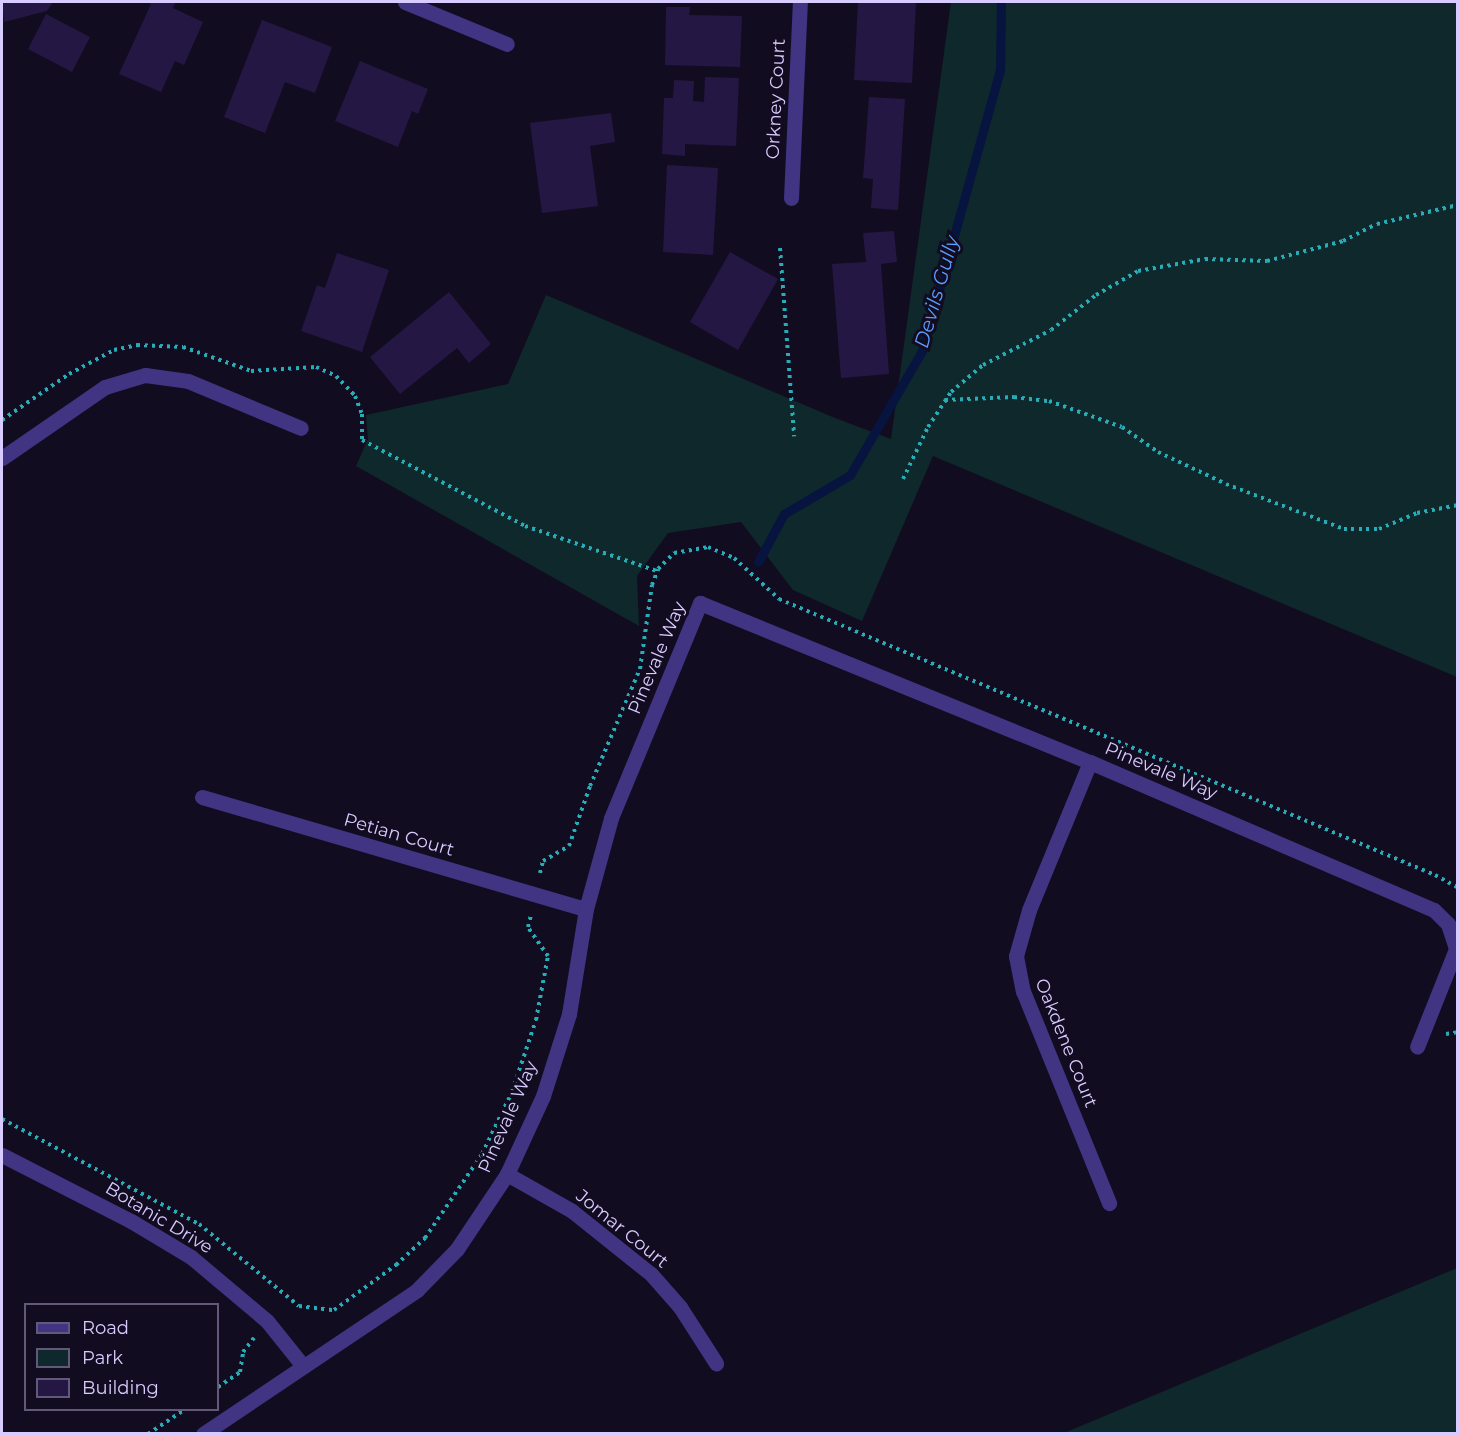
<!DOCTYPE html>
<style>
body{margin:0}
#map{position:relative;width:1459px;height:1435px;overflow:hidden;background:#120c21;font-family:Montserrat,sans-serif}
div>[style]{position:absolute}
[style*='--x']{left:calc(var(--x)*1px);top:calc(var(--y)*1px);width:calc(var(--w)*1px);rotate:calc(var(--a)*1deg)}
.green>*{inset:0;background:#0e282b}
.stream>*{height:9px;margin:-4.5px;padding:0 4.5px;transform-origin:4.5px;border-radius:4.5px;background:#06143f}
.building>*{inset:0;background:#251743}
.path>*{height:4px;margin-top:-2px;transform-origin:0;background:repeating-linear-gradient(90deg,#27adb7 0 3px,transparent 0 7.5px)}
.minor>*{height:15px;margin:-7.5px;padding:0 7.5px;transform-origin:7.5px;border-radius:7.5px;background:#413482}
span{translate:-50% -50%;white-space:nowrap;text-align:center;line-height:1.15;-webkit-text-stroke:6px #120c21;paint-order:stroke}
.street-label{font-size:18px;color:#d8cbff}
.water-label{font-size:20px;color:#599dff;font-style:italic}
.frame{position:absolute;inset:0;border:3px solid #d8cbff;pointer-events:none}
.legend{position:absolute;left:24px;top:1303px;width:195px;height:108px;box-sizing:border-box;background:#120c21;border:2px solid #61587a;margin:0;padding:8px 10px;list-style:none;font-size:18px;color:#d8cbff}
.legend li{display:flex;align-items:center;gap:12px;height:30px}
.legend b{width:30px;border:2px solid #61587a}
</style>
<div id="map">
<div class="green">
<div style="clip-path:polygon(951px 2px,1457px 2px,1457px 677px,933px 456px,862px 621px,793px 590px,741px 522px,668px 533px,637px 576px,639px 626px,356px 466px,368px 439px,366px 415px,508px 384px,546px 295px,835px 418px,891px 439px)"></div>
<div style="clip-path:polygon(1457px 1268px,1457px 1433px,1064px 1433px)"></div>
</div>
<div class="stream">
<div style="--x:758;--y:562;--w:55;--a:-61.6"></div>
<div style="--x:784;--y:514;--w:77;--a:-30.6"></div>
<div style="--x:850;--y:475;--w:143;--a:-59.9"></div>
<div style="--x:922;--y:351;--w:292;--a:-74.5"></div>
<div style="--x:1000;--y:70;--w:68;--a:-89.2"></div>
</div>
<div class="building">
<div style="clip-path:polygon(2px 2px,53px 2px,47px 11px,4px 22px)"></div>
<div style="clip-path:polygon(146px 2px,176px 2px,173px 8px,203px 22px,184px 65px,175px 61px,161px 92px,119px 74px,151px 4px)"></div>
<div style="clip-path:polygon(858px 2px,916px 2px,912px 83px,854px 80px)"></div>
<div style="clip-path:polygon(666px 7px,690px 7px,689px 15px,742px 16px,740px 67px,665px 65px)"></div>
<div style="clip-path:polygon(46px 14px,90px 37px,72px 72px,28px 49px)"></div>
<div style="clip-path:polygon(262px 20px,332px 47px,315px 93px,285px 82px,265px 133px,224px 117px)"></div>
<div style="clip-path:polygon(360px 61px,428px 89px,418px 114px,412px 111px,398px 147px,335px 121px)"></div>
<div style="clip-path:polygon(705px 77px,739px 78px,736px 146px,685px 144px,685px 156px,662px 154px,664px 98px,673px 98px,674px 80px,694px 81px,693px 101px,704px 102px)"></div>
<div style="clip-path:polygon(869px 97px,905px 99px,898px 210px,871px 208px,873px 179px,863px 178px)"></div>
<div style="clip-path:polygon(611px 113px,615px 142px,590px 146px,598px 206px,542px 213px,530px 123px)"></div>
<div style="clip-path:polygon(667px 165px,718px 168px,713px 255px,663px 252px)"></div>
<div style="clip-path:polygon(894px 231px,897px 262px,881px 264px,889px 374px,841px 378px,832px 264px,866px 262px,863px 233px)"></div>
<div style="clip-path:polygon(730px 252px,778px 279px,738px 350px,690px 322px)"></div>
<div style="clip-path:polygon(337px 253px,389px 270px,362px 352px,301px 331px,317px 285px,325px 288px)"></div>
<div style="clip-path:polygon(449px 292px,491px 344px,469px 363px,457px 348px,400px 394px,370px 357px)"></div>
</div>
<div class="path">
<div style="--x:780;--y:248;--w:189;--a:85.7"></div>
<div style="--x:945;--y:400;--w:69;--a:-2.5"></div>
<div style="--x:1014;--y:397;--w:35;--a:7"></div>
<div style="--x:1049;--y:401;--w:77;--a:19.6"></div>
<div style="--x:1122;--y:427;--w:44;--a:34.8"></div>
<div style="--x:1158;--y:452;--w:75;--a:25.2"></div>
<div style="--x:1226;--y:484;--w:126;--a:20.9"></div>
<div style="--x:1344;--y:529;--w:35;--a:0"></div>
<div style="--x:1379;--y:529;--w:41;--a:-22.8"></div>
<div style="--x:1417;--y:513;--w:42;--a:-11"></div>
<div style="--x:2;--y:420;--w:81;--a:-34.5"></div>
<div style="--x:69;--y:374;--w:51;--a:-28.1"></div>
<div style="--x:114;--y:350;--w:24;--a:-12"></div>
<div style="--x:137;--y:345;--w:46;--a:2.5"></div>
<div style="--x:183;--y:347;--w:72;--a:19.4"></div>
<div style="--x:251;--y:371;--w:65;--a:-3.5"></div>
<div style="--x:316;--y:367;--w:22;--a:24"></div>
<div style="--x:336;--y:376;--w:28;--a:46"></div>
<div style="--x:355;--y:396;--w:19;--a:69"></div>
<div style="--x:362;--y:414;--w:26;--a:90"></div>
<div style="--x:362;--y:440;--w:184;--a:27.8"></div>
<div style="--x:525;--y:526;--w:139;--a:18.8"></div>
<div style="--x:903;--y:479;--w:58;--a:-64.3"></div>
<div style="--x:928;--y:427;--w:42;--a:-56.7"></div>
<div style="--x:951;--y:392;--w:42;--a:-40.2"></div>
<div style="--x:983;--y:365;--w:76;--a:-27.2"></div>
<div style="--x:1051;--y:330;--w:57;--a:-37.9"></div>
<div style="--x:1096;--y:295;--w:48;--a:-29.7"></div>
<div style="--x:1138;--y:271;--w:68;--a:-10.2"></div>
<div style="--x:1205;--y:259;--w:62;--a:1.8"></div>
<div style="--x:1267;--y:261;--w:79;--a:-14.7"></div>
<div style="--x:1343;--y:241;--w:38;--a:-27"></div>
<div style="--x:1377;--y:224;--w:83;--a:-13.2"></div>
<div style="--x:540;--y:873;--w:12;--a:-76"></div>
<div style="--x:543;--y:861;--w:30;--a:-30"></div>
<div style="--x:569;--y:846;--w:64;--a:-70.7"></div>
<div style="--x:590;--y:786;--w:127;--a:-66.9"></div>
<div style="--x:640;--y:669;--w:85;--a:-81.9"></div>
<div style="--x:652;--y:585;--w:17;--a:-69"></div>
<div style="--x:658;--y:569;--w:23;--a:-45"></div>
<div style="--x:674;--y:553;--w:35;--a:-10"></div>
<div style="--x:708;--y:547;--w:28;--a:23"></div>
<div style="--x:734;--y:558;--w:61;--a:42.3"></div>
<div style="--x:779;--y:599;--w:712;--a:22.82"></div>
<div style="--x:1435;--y:875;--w:26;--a:29"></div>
<div style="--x:1446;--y:1034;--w:12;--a:-9"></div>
<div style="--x:2;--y:1119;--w:223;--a:28.1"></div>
<div style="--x:199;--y:1224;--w:129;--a:39.4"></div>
<div style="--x:299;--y:1306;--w:35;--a:7"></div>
<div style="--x:334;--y:1310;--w:77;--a:-36"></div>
<div style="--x:396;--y:1265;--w:40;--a:-43"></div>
<div style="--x:425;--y:1238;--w:102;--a:-55.8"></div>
<div style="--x:482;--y:1154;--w:69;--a:-64.2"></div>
<div style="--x:512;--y:1092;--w:76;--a:-71.6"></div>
<div style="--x:536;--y:1020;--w:65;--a:-79.4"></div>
<div style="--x:548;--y:956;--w:35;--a:-125"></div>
<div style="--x:528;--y:927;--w:12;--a:-76"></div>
<div style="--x:218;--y:1387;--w:27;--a:-34"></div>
<div style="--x:240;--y:1372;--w:20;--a:-81"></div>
<div style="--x:243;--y:1352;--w:18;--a:-52"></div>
<div style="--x:148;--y:1434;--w:43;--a:-33.7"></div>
</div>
<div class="minor">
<div style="--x:405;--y:2;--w:110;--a:22.4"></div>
<div style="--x:791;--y:198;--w:196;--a:-87.4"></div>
<div style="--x:2;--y:458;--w:125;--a:-34.6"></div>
<div style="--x:105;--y:387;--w:42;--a:-16.7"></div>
<div style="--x:145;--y:375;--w:43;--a:7.9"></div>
<div style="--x:188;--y:381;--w:122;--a:22.6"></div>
<div style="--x:1090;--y:762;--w:160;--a:112.4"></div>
<div style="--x:1029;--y:910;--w:48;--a:105.8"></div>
<div style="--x:1016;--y:956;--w:36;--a:79"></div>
<div style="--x:1023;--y:991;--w:229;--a:67.9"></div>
<div style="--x:202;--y:797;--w:400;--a:16.3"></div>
<div style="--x:2;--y:1155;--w:145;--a:27.1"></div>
<div style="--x:131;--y:1221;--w:70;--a:31"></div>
<div style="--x:191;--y:1257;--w:99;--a:40.1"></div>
<div style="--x:267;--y:1321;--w:58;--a:51.3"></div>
<div style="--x:507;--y:1174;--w:75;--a:29.6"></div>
<div style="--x:572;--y:1211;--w:101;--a:38.6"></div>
<div style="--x:651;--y:1274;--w:44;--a:48.7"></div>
<div style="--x:680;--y:1307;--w:67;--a:57.3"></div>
<div style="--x:203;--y:1434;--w:258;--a:-33.9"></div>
<div style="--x:417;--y:1290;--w:57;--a:-45.7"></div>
<div style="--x:457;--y:1249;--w:90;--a:-56.3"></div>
<div style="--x:507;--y:1174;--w:86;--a:-65.2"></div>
<div style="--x:543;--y:1096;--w:86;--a:-72.4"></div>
<div style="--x:569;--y:1014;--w:106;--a:-80.8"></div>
<div style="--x:586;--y:909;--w:94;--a:-74.6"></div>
<div style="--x:611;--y:818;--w:233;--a:-67.5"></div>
<div style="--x:700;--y:603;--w:421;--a:22.2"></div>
<div style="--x:1090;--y:762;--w:374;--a:23.3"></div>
<div style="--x:1434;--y:910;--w:20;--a:45"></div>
<div style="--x:1448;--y:924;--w:26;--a:72"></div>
<div style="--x:1456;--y:949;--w:105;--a:111.7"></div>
</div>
<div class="street-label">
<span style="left:776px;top:99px;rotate:-87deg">Orkney Court</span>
<span style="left:657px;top:658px;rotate:-67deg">Pinevale Way</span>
<span style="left:1161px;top:771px;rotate:23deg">Pinevale Way</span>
<span style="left:399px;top:835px;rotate:16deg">Petian Court</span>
<span style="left:1066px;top:1043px;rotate:68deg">Oakdene Court</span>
<span style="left:508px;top:1117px;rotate:-66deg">Pinevale Way</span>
<span style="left:159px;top:1218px;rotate:31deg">Botanic Drive</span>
<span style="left:622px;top:1229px;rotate:39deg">Jomar Court</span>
</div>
<div class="water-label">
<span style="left:937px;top:292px;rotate:-74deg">Devils Gully</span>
</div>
<div class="frame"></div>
<ul class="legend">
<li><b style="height:8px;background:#413482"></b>Road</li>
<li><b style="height:16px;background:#0e282b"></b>Park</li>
<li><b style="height:16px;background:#251743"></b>Building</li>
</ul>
</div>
